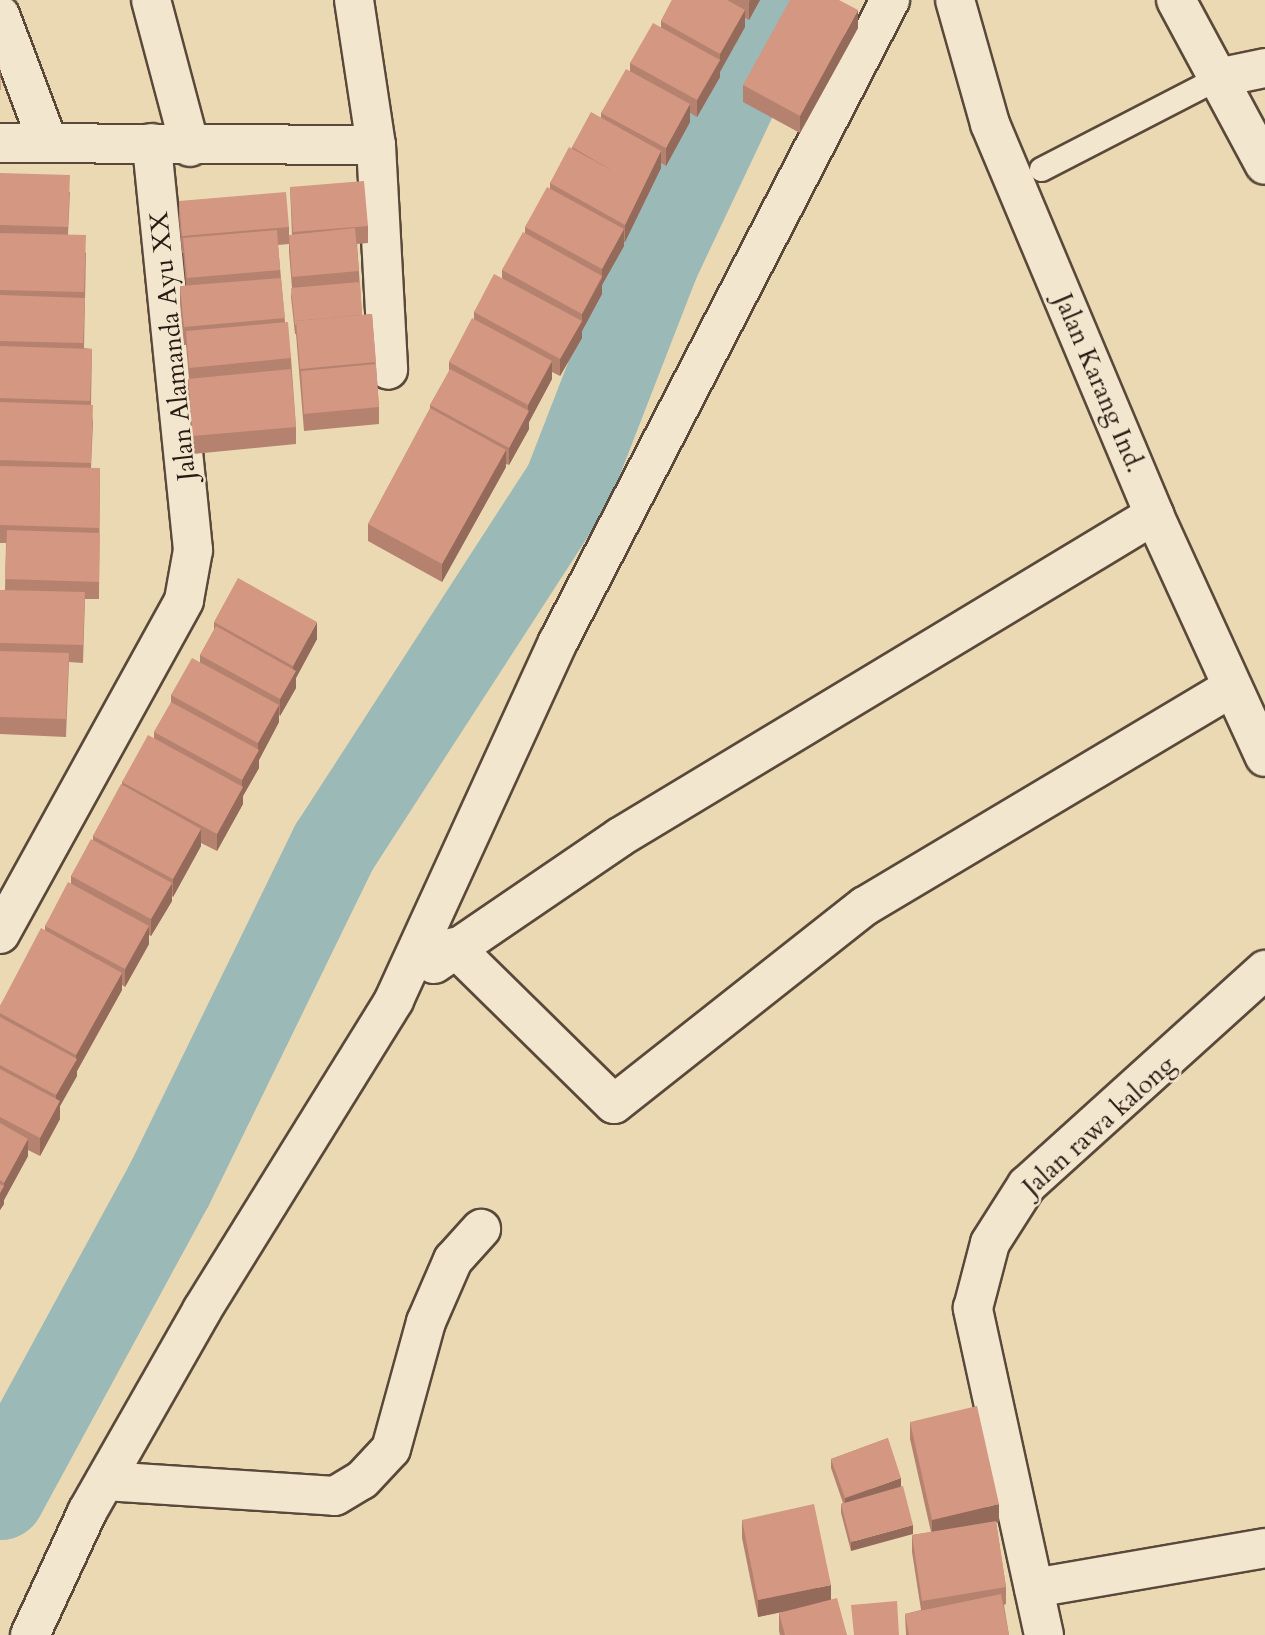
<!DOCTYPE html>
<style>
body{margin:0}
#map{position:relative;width:1265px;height:1635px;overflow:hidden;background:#ebd9b4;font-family:Cardo,serif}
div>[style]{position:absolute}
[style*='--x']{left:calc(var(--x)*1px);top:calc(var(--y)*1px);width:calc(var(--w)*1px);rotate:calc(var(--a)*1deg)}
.river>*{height:89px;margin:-44.5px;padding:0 44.5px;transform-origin:44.5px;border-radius:44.5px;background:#9bb9b6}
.roads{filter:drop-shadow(2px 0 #5a493a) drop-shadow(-2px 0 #5a493a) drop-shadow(0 2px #5a493a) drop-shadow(0 -2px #5a493a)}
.service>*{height:23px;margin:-11.5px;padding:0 11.5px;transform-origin:11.5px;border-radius:11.5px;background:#f2e6ce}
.minor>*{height:38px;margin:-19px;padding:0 19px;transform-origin:19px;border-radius:19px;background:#f2e6ce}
.tertiary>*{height:38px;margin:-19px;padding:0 19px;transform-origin:19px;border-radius:19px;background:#f2e6ce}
.wall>*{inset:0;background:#b58270}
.shaded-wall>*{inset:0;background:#946a5b}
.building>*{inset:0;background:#d39782}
span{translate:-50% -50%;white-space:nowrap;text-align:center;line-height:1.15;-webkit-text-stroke:5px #f2e6ce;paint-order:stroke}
.street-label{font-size:26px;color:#291912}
</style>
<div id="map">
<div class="river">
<div style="--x:0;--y:1495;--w:354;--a:-61.5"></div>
<div style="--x:169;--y:1184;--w:376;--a:-64"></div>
<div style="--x:334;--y:846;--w:431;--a:-57.1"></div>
<div style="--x:568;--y:484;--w:238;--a:-68.8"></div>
<div style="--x:654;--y:262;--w:290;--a:-64.7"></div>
</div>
<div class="roads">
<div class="service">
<div style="--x:1041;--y:169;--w:198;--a:-27.3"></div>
</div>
<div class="minor">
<div style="--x:151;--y:0;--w:152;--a:75.1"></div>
<div style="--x:354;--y:0;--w:147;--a:81.4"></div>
<div style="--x:376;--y:145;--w:225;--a:86.9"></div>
<div style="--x:955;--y:0;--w:129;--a:74.2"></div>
<div style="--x:990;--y:124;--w:424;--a:67.2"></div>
<div style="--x:1154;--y:515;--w:266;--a:65.4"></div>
<div style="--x:0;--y:15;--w:134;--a:69.4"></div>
<div style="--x:1217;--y:78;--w:49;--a:-11.8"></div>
<div style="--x:0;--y:143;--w:376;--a:0.3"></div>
<div style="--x:0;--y:934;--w:381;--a:-61.1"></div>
<div style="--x:184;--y:600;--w:51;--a:-79.8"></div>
<div style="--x:193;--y:550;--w:409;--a:-95.8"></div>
<div style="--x:454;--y:947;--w:224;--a:44.5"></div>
<div style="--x:614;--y:1104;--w:320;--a:-38.3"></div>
<div style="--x:865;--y:906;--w:427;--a:-30.8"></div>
<div style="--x:434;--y:964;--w:225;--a:-34.3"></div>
<div style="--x:620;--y:837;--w:624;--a:-31.09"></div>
<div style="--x:105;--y:1481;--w:230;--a:3.7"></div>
<div style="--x:335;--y:1496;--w:31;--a:-31"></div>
<div style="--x:362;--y:1480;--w:42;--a:-46.9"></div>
<div style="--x:391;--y:1449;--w:132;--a:-74.6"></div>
<div style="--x:426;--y:1322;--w:68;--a:-66.5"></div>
<div style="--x:453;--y:1260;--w:42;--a:-47.9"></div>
<div style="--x:1034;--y:1588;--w:234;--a:-9.8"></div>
<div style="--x:30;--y:1635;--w:136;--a:-65.1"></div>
<div style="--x:87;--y:1512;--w:232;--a:-60.3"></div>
<div style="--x:202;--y:1310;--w:365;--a:-58.2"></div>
<div style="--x:394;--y:1000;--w:394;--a:-65.4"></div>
<div style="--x:558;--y:642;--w:723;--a:-62.65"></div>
</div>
<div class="tertiary">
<div style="--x:1176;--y:0;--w:187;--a:61.7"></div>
<div style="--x:1044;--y:1635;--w:335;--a:-102.3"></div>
<div style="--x:973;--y:1308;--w:67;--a:-75.3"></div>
<div style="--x:990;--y:1243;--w:69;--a:-57.5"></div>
<div style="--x:1027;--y:1185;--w:321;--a:-42.1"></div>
</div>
</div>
<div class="wall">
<div style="clip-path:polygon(672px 0,760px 0,749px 20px,745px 18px,745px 27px,720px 71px,720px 77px,697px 117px,690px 113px,690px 122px,666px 166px,661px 163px,661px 168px,625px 242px,624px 242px,624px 246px,602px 285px,602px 294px,582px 331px,582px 338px,560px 376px,552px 372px,552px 379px,529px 422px,529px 429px,509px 465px,506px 464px,506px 467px,442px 582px,368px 541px,368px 524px,430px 409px,430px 405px,449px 372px,449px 362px,474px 319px,474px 312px,502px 278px,502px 270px,525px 234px,525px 227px,550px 188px,550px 183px,572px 149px,572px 147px,601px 117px,601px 113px,630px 71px,630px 63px,661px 27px,661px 21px)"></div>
<div style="clip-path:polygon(858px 28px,800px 133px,743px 102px,743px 85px)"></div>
<div style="clip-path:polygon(0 173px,70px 192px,68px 235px,86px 253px,84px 348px,92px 349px,91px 405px,93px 423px,91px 468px,100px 468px,99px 599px,85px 599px,83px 663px,69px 662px,66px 737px,0 734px,0 590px,5px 590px,6px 543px,0 543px)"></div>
<div style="clip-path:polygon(290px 187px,368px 226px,368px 243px,357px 244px,362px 315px,372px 314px,379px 407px,379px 424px,304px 431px,296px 334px,295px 334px,291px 297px,292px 288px,289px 252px,289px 235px,292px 235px)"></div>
<div style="clip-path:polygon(179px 201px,289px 227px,289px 244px,278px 245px,285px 322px,291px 358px,296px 427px,296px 444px,193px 454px,188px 397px,188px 379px,189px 379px,186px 345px,184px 345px,180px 304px,180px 286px,186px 286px,183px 253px,182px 253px,179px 218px)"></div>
<div style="clip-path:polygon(214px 622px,317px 639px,296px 678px,296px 688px,280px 716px,279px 715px,279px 722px,259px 760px,259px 768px,243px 796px,243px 804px,217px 851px,201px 843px,201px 846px,173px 897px,172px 896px,172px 901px,151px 936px,149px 935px,149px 944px,125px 987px,122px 985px,122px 990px,77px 1071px,77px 1076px,60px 1106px,60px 1119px,40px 1156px,28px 1150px,28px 1156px,4px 1200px,4px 1204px,0 1210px,0 1006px,45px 930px,45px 926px,71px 884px,71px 876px,93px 840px,93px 836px,122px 784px,122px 782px,154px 738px,154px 732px,171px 703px,171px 695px,200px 662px,200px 655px,214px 630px)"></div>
<div style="clip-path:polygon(910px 1422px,999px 1522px,996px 1522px,1006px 1587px,1006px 1604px,1004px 1605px,1009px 1635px,906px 1635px,905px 1614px,921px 1610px,912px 1552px,912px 1535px,931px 1532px,910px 1439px)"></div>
<div style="clip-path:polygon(888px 1438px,851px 1551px,841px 1513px,841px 1504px,843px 1503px,831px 1468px,831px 1459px)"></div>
<div style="clip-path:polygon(742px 1520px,831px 1599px,847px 1635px,780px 1635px,779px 1631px,779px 1613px,790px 1610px,758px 1617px,742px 1538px)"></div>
</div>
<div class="shaded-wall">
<div style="clip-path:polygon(750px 0,760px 0,749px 20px,749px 2px)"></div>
<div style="clip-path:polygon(745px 10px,745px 27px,720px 72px,720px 54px)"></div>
<div style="clip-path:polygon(858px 10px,858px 28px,800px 133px,800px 116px)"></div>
<div style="clip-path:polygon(720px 60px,720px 77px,697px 117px,697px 100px)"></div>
<div style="clip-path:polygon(690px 104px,690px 122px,666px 166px,666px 148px)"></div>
<div style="clip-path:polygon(661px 151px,661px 168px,625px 242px,625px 225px)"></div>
<div style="clip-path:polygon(624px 229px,624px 246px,602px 285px,602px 294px,582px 331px,582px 314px,602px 278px,602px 269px)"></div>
<div style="clip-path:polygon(582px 321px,582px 338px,560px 376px,560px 359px)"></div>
<div style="clip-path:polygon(552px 361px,552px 379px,529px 422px,529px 429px,509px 465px,509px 448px,528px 412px,528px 405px)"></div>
<div style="clip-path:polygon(506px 450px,506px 467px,442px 582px,442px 564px)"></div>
<div style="clip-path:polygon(317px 622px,317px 639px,296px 678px,296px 688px,280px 716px,280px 699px,293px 676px,293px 666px)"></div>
<div style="clip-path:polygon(279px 705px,279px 722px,259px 760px,259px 768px,243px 796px,243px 804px,217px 851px,217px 834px,242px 788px,242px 780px,258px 751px,258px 743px)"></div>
<div style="clip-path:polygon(201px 829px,201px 846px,173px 897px,173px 879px)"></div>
<div style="clip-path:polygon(172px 883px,172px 901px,151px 936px,151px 919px)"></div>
<div style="clip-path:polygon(149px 926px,149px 944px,125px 987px,125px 969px)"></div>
<div style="clip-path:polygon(122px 973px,122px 990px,77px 1071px,77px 1076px,60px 1106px,60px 1119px,40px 1156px,40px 1138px,56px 1108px,56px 1095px,76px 1060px,76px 1055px)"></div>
<div style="clip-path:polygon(28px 1139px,28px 1156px,4px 1200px,4px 1183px)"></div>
<div style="clip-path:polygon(4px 1186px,4px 1204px,0 1210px,0 1193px)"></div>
<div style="clip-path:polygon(901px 1478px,901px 1487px,845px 1507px,845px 1498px)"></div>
<div style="clip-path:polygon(999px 1504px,999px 1522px,932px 1537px,932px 1520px)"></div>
<div style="clip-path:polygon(913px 1525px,913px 1534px,851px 1551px,851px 1542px)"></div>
<div style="clip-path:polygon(831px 1585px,831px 1602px,758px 1617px,758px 1600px)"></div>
</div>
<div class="building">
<div style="clip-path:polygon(672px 0,727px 0,745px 10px,720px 54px,661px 21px)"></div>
<div style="clip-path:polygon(790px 0,839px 0,858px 10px,800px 116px,743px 85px)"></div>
<div style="clip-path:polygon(653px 23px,720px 60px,697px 100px,630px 63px)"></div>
<div style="clip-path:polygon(0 64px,1px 90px,0 90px)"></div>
<div style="clip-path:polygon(626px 69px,690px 104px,666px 148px,601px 113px)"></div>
<div style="clip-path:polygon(591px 112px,661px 151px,625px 225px,550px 183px,569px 147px,613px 171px,572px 147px)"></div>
<div style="clip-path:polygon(0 173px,70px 175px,68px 227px,0 225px)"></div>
<div style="clip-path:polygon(364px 181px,368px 226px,293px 232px,290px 187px)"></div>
<div style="clip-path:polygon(547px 187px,624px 229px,602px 269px,525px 227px)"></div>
<div style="clip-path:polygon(286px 192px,289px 227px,182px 236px,179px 201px)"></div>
<div style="clip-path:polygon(355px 228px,359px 271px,292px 277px,289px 235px)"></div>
<div style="clip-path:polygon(277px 230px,280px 270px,187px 278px,183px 238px)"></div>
<div style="clip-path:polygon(523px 232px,602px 276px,582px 314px,502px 270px)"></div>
<div style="clip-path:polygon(0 233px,86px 235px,84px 292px,0 290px)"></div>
<div style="clip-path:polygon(494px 274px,582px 321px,560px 359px,474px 312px)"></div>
<div style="clip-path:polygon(281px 278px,285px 318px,184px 327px,180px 286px)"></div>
<div style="clip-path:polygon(360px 282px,362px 315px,296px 321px,297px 325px,295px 325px,291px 288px)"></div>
<div style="clip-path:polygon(0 295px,85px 298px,83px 343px,0 341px)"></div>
<div style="clip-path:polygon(372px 314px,376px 362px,300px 369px,296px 321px)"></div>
<div style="clip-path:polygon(472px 318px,552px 361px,528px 405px,449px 362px)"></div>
<div style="clip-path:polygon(288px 322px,291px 358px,189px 368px,186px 331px)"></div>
<div style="clip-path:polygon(0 346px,92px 349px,90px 401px,0 398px)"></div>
<div style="clip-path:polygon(376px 364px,379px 407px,304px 414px,301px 371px)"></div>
<div style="clip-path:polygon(291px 369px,296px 427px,193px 436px,188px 379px)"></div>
<div style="clip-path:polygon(450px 369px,529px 411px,509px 448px,430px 405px)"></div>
<div style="clip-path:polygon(0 402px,93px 405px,91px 463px,0 460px)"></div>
<div style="clip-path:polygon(430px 408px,506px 450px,442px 564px,368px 524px)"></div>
<div style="clip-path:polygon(0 466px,100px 468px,99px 528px,0 525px)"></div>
<div style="clip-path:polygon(7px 530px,100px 533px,99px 582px,5px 579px)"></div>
<div style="clip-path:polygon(238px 578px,317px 622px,293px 666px,214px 622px)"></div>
<div style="clip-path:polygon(0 590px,85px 592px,83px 645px,0 643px)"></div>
<div style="clip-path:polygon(216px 626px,296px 671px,280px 699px,200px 655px)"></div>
<div style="clip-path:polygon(0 651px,69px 653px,66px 719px,0 717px)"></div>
<div style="clip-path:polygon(192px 658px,279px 705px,258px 743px,171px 695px)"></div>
<div style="clip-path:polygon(171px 702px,259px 750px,242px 780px,154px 732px)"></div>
<div style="clip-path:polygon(148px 735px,243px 787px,217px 834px,122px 782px)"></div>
<div style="clip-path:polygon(121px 784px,201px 829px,173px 879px,93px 836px)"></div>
<div style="clip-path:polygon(91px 839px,172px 883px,151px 919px,71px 876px)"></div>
<div style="clip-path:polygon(68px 882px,149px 926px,125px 969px,45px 926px)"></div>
<div style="clip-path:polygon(41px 928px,122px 973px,76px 1055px,0 1013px,0 1006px)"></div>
<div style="clip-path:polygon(0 1017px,77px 1059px,56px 1095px,0 1065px)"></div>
<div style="clip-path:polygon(0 1069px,60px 1101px,40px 1138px,0 1117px)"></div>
<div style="clip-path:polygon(0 1123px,28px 1139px,4px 1183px,0 1180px)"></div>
<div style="clip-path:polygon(0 1184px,4px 1186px,0 1193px)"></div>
<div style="clip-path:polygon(977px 1406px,999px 1504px,932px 1520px,910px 1422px)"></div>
<div style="clip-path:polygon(888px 1438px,901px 1478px,845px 1498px,831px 1459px)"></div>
<div style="clip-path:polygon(903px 1486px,913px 1525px,851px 1542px,841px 1504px)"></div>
<div style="clip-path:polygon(814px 1504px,831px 1585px,758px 1600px,742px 1520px)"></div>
<div style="clip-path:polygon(996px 1521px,1006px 1587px,922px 1601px,912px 1535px)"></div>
<div style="clip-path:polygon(1001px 1594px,1009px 1635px,909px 1635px,905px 1614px)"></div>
<div style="clip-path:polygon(837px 1598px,847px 1635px,785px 1635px,779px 1613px)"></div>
<div style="clip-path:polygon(897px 1601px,899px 1635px,854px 1635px,851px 1605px)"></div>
</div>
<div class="street-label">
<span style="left:173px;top:346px;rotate:-96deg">Jalan Alamanda Ayu XX</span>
<span style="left:1099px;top:383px;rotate:67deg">Jalan Karang Ind.</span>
<span style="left:1099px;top:1126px;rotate:-42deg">Jalan rawa kalong</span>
</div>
</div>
